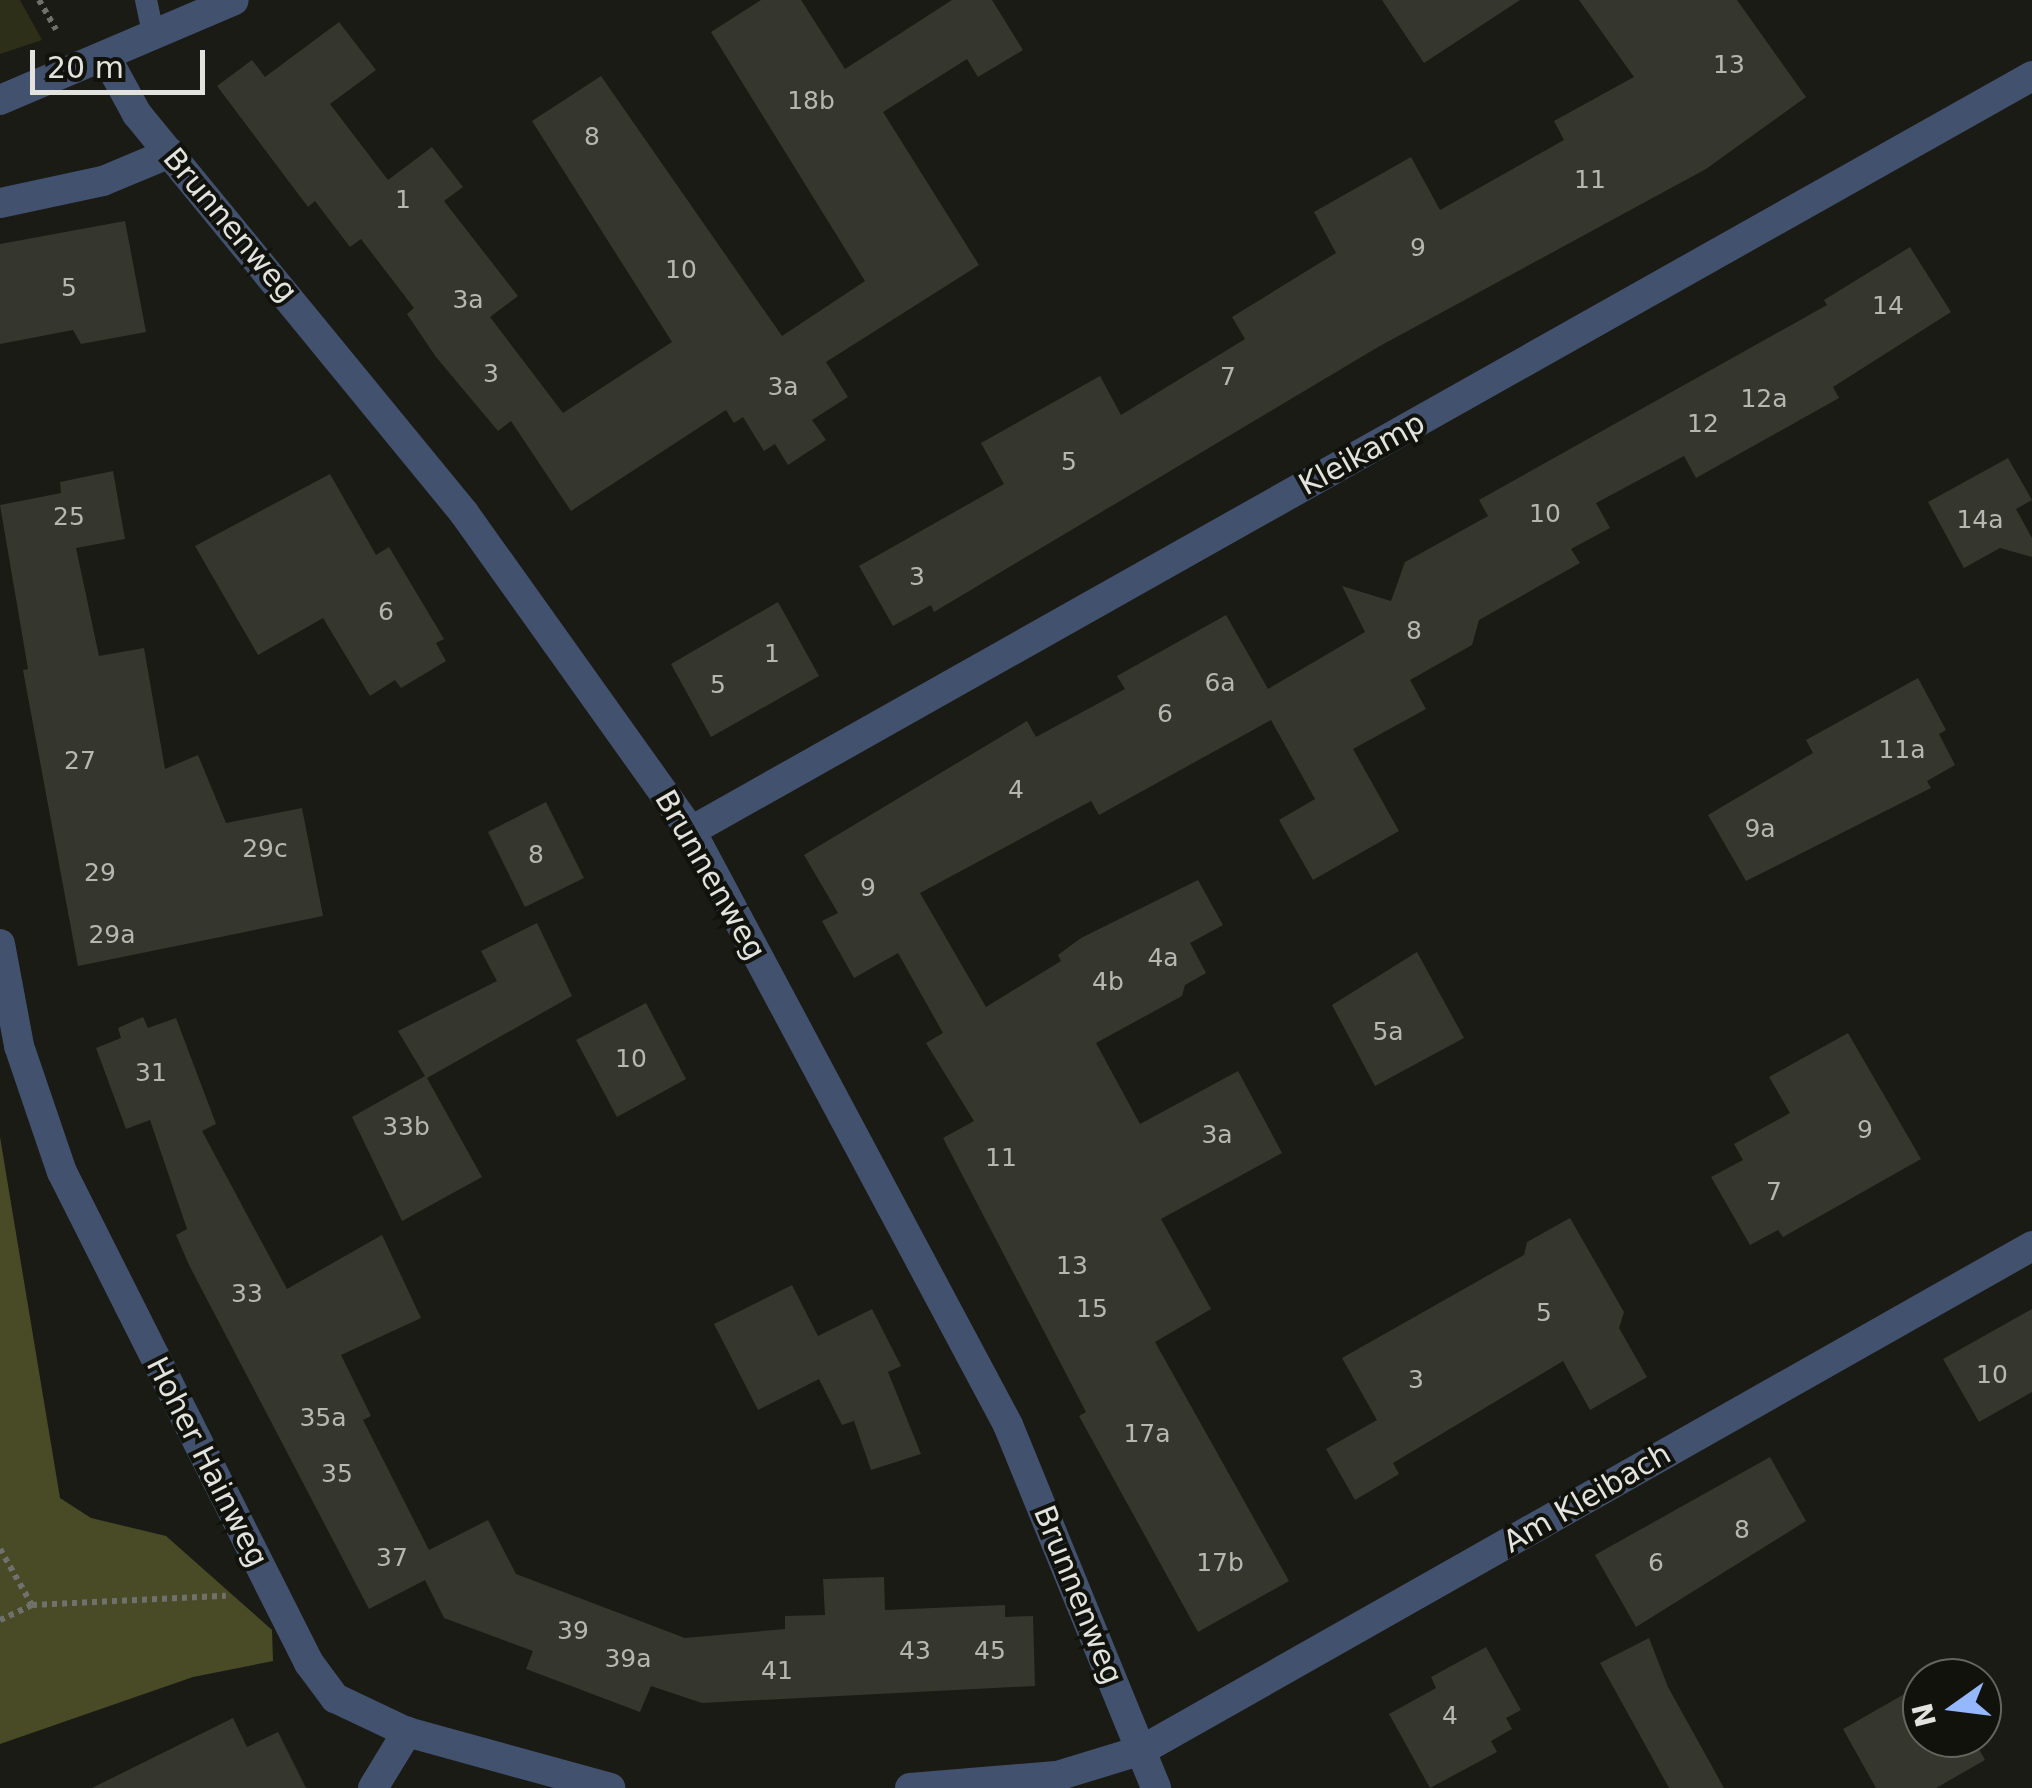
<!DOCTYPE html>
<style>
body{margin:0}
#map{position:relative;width:2032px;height:1788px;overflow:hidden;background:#1b1b15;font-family:"DejaVu Sans",sans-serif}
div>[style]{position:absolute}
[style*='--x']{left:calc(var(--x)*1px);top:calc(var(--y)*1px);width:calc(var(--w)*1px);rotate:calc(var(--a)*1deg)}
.green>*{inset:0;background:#2e2f19}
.forest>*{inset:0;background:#494b26}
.building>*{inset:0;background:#35362e}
.path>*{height:6px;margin-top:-3px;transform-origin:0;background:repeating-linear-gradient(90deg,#71716c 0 5px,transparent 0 10px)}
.lane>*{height:22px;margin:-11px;padding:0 11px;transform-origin:11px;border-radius:11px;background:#42516e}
.street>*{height:30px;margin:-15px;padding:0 15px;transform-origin:15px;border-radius:15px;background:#42516e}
span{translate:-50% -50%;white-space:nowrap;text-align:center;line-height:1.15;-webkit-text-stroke:8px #12120c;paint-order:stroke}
.number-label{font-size:25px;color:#b7b7b2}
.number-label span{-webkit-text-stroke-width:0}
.street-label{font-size:30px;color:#e2e2de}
.north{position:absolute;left:1902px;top:1658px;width:100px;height:100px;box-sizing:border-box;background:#12120c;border:2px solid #656560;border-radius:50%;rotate:256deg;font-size:28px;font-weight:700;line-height:40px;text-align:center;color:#e2e2de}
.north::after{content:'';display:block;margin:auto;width:35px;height:45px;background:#94b7fd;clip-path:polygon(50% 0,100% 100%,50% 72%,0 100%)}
.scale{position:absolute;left:30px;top:50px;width:175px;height:45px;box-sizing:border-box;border:5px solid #e2e2de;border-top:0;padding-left:12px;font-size:30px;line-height:35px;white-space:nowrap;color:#e2e2de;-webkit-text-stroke:8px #12120c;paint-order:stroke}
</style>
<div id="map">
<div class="green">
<div style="clip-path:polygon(0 0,20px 0,42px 40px,0 54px)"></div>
</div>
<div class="forest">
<div style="clip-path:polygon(0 1137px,60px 1498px,91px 1518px,166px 1536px,272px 1630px,273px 1661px,193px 1677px,0 1744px)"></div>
</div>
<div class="building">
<div style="clip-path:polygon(761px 0,801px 0,845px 69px,952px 0,992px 0,1023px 50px,978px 77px,967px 59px,883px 112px,979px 265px,826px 362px,848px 397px,812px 420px,826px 440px,788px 465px,775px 444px,764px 451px,743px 417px,734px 423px,726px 410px,571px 511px,511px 421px,498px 431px,436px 357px,407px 314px,414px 308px,361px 239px,350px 247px,315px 201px,308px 207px,217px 86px,252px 60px,265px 77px,339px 22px,376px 70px,330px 104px,388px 180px,432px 147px,463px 187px,444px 201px,518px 296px,490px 317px,563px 413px,672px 342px,532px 121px,601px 76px,782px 336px,865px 281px,711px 32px)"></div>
<div style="clip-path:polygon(1382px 0,1520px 0,1424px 63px)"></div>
<div style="clip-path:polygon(1579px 0,1737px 0,1806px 97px,1706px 169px,1378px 347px,934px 612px,931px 605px,893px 626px,859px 566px,1004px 484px,981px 443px,1100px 376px,1121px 415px,1245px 339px,1232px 317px,1336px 253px,1314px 212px,1411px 157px,1440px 210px,1564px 140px,1554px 121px,1634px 77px)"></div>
<div style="clip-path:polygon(125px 221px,146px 332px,81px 344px,73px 330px,0 344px,0 244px)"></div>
<div style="clip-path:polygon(1910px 247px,1951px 312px,1833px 387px,1839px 398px,1696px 478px,1684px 456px,1596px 503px,1610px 528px,1571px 549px,1580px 563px,1479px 620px,1472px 645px,1410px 680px,1426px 709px,1353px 749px,1399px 831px,1313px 880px,1279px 820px,1315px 799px,1271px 720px,1099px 815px,1091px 801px,920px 893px,986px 1007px,1061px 961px,1058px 955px,1081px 938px,1198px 880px,1223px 925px,1190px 943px,1206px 973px,1185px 985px,1182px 996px,1096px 1043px,1140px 1124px,1238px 1071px,1282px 1153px,1161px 1219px,1211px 1309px,1155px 1342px,1289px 1581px,1198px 1632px,1079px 1416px,1086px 1412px,943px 1138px,974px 1121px,926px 1043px,943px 1033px,898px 953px,854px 978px,822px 921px,838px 913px,804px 855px,1027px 721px,1036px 737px,1125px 689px,1117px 676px,1226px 615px,1268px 689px,1365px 632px,1342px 586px,1391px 601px,1405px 562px,1488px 516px,1479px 500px,1827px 305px,1824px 300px)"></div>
<div style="clip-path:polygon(2008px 458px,2032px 500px,2016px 509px,2032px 538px,2032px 557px,2000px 548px,1964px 568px,1928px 502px)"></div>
<div style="clip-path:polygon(113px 471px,125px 539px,76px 548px,99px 656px,144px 648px,165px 769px,198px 755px,226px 823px,302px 808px,323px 916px,78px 966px,23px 670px,28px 669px,0 505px,61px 493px,60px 482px)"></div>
<div style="clip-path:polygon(330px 474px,376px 555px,389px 547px,444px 639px,436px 643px,446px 661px,401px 688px,395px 680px,370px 696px,323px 618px,258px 655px,195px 546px)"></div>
<div style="clip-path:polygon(778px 602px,819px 676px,711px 737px,671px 664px)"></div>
<div style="clip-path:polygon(1918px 678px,1946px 730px,1939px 734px,1955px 765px,1927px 781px,1931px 788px,1746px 881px,1708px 815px,1813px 753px,1806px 740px)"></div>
<div style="clip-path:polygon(546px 802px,584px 878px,525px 907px,488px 832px)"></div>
<div style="clip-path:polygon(537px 923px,572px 996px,427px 1078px,482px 1177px,402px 1221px,352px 1117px,425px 1076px,398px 1031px,497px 981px,481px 951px)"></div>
<div style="clip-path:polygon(1417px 952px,1464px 1038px,1375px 1086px,1332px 1005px)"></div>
<div style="clip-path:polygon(646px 1003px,686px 1079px,617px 1117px,576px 1040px)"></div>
<div style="clip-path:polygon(143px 1017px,148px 1028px,176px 1018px,216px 1124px,202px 1131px,287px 1289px,382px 1235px,421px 1318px,341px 1355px,371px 1416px,363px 1420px,429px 1550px,488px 1520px,516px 1574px,685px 1638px,785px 1629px,785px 1616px,825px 1615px,823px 1579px,884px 1577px,885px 1610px,1005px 1605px,1005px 1617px,1033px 1616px,1035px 1686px,702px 1703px,651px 1686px,640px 1712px,526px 1669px,533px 1651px,444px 1618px,425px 1580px,369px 1609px,189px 1265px,176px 1235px,187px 1229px,150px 1120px,126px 1129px,96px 1048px,121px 1038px,118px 1028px)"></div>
<div style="clip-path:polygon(1848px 1033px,1921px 1159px,1783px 1237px,1778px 1230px,1750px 1245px,1711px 1177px,1743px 1160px,1734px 1144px,1790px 1113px,1769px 1077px)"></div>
<div style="clip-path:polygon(1570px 1218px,1624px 1312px,1619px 1328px,1647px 1377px,1590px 1410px,1563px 1361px,1393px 1463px,1399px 1474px,1355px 1500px,1326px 1449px,1377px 1420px,1342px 1358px,1524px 1255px,1527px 1242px)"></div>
<div style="clip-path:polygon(792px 1285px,818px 1336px,872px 1309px,901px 1366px,888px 1372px,921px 1454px,871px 1470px,854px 1421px,842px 1425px,819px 1379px,758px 1410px,714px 1324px)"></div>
<div style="clip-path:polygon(2032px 1309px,2032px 1392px,1979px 1422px,1943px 1359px)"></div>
<div style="clip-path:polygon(1770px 1457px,1806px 1521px,1636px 1627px,1595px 1555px)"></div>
<div style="clip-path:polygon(1649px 1638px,1668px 1687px,1724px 1788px,1669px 1788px,1600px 1663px)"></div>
<div style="clip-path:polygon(1486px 1647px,1521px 1710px,1506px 1718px,1512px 1729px,1491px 1741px,1497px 1752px,1430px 1788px,1389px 1714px,1436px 1688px,1431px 1677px)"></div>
<div style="clip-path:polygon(1922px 1684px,1922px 1738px,1973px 1738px,1985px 1760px,1936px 1788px,1876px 1788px,1843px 1729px)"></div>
<div style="clip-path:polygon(233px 1718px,247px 1747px,278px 1732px,306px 1788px,92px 1788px)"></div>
</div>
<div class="path">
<div style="--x:39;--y:0;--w:34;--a:60"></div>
<div style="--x:0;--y:1549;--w:64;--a:60.3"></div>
<div style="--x:32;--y:1605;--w:194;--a:-2.7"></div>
<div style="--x:0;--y:1620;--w:35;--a:-25"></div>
</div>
<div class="lane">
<div style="--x:146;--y:0;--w:35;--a:78"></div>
</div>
<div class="street">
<div style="--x:107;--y:59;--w:63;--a:61.4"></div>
<div style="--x:137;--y:114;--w:516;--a:50.66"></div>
<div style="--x:464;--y:513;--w:391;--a:54.5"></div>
<div style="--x:691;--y:831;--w:673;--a:61.91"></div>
<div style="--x:1008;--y:1425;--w:392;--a:67.8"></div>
<div style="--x:0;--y:100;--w:254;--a:-23.1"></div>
<div style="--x:0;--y:203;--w:105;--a:-12.1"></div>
<div style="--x:103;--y:181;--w:73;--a:-22.7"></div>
<div style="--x:691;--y:831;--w:1539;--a:-29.38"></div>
<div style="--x:0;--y:944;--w:104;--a:79.4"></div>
<div style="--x:19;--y:1046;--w:133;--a:71.2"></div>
<div style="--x:62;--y:1172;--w:550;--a:63.3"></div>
<div style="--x:309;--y:1663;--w:44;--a:53.4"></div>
<div style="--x:335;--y:1698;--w:80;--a:25.3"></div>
<div style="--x:407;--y:1732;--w:211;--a:15.4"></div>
<div style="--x:373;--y:1788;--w:66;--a:-58.7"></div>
<div style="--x:910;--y:1788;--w:147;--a:-4.7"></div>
<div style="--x:1057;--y:1776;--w:89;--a:-17"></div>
<div style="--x:1142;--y:1750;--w:1023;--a:-29.52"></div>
</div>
<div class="number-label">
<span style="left:1729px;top:65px">13</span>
<span style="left:811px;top:101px">18b</span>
<span style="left:592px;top:137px">8</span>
<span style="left:1590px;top:180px">11</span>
<span style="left:403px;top:200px">1</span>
<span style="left:1418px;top:248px">9</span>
<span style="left:681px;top:270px">10</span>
<span style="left:69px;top:288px">5</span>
<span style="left:468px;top:300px">3a</span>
<span style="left:1888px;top:306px">14</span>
<span style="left:491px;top:374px">3</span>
<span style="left:1228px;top:377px">7</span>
<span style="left:783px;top:387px">3a</span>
<span style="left:1764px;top:399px">12a</span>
<span style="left:1703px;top:424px">12</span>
<span style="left:1069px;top:462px">5</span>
<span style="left:1545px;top:514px">10</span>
<span style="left:69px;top:517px">25</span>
<span style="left:1980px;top:520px">14a</span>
<span style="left:917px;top:577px">3</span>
<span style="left:386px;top:612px">6</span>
<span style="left:1414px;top:631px">8</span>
<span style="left:772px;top:654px">1</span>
<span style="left:1220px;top:683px">6a</span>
<span style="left:718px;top:685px">5</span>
<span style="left:1165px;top:714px">6</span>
<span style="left:1902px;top:750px">11a</span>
<span style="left:80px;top:761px">27</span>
<span style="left:1016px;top:790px">4</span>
<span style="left:1760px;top:829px">9a</span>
<span style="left:265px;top:849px">29c</span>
<span style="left:536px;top:855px">8</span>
<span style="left:100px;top:873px">29</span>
<span style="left:868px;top:888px">9</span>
<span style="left:112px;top:935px">29a</span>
<span style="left:1163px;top:958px">4a</span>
<span style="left:1108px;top:982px">4b</span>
<span style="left:1388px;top:1032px">5a</span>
<span style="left:631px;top:1059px">10</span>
<span style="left:151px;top:1073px">31</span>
<span style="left:406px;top:1127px">33b</span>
<span style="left:1865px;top:1130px">9</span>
<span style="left:1217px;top:1135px">3a</span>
<span style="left:1001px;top:1158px">11</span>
<span style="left:1774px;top:1192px">7</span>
<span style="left:1072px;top:1266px">13</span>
<span style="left:247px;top:1294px">33</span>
<span style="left:1092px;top:1309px">15</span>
<span style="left:1544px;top:1313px">5</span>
<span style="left:1992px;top:1375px">10</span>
<span style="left:1416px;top:1380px">3</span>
<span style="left:323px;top:1418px">35a</span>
<span style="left:1147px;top:1434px">17a</span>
<span style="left:337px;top:1474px">35</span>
<span style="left:1742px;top:1530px">8</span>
<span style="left:392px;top:1558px">37</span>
<span style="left:1220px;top:1563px">17b</span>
<span style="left:1656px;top:1563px">6</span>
<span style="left:573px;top:1631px">39</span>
<span style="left:915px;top:1651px">43</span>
<span style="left:990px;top:1651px">45</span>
<span style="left:628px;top:1659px">39a</span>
<span style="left:777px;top:1671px">41</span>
<span style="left:1450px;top:1716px">4</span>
</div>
<div class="street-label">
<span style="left:230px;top:225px;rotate:50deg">Brunnenweg</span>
<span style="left:1362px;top:454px;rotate:-29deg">Kleikamp</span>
<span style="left:710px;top:875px;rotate:60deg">Brunnenweg</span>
<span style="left:207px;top:1462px;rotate:63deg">Hoher Hainweg</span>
<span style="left:1587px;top:1498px;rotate:-30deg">Am Kleibach</span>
<span style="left:1078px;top:1595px;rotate:68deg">Brunnenweg</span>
</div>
<div class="north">N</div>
<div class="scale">20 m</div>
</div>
